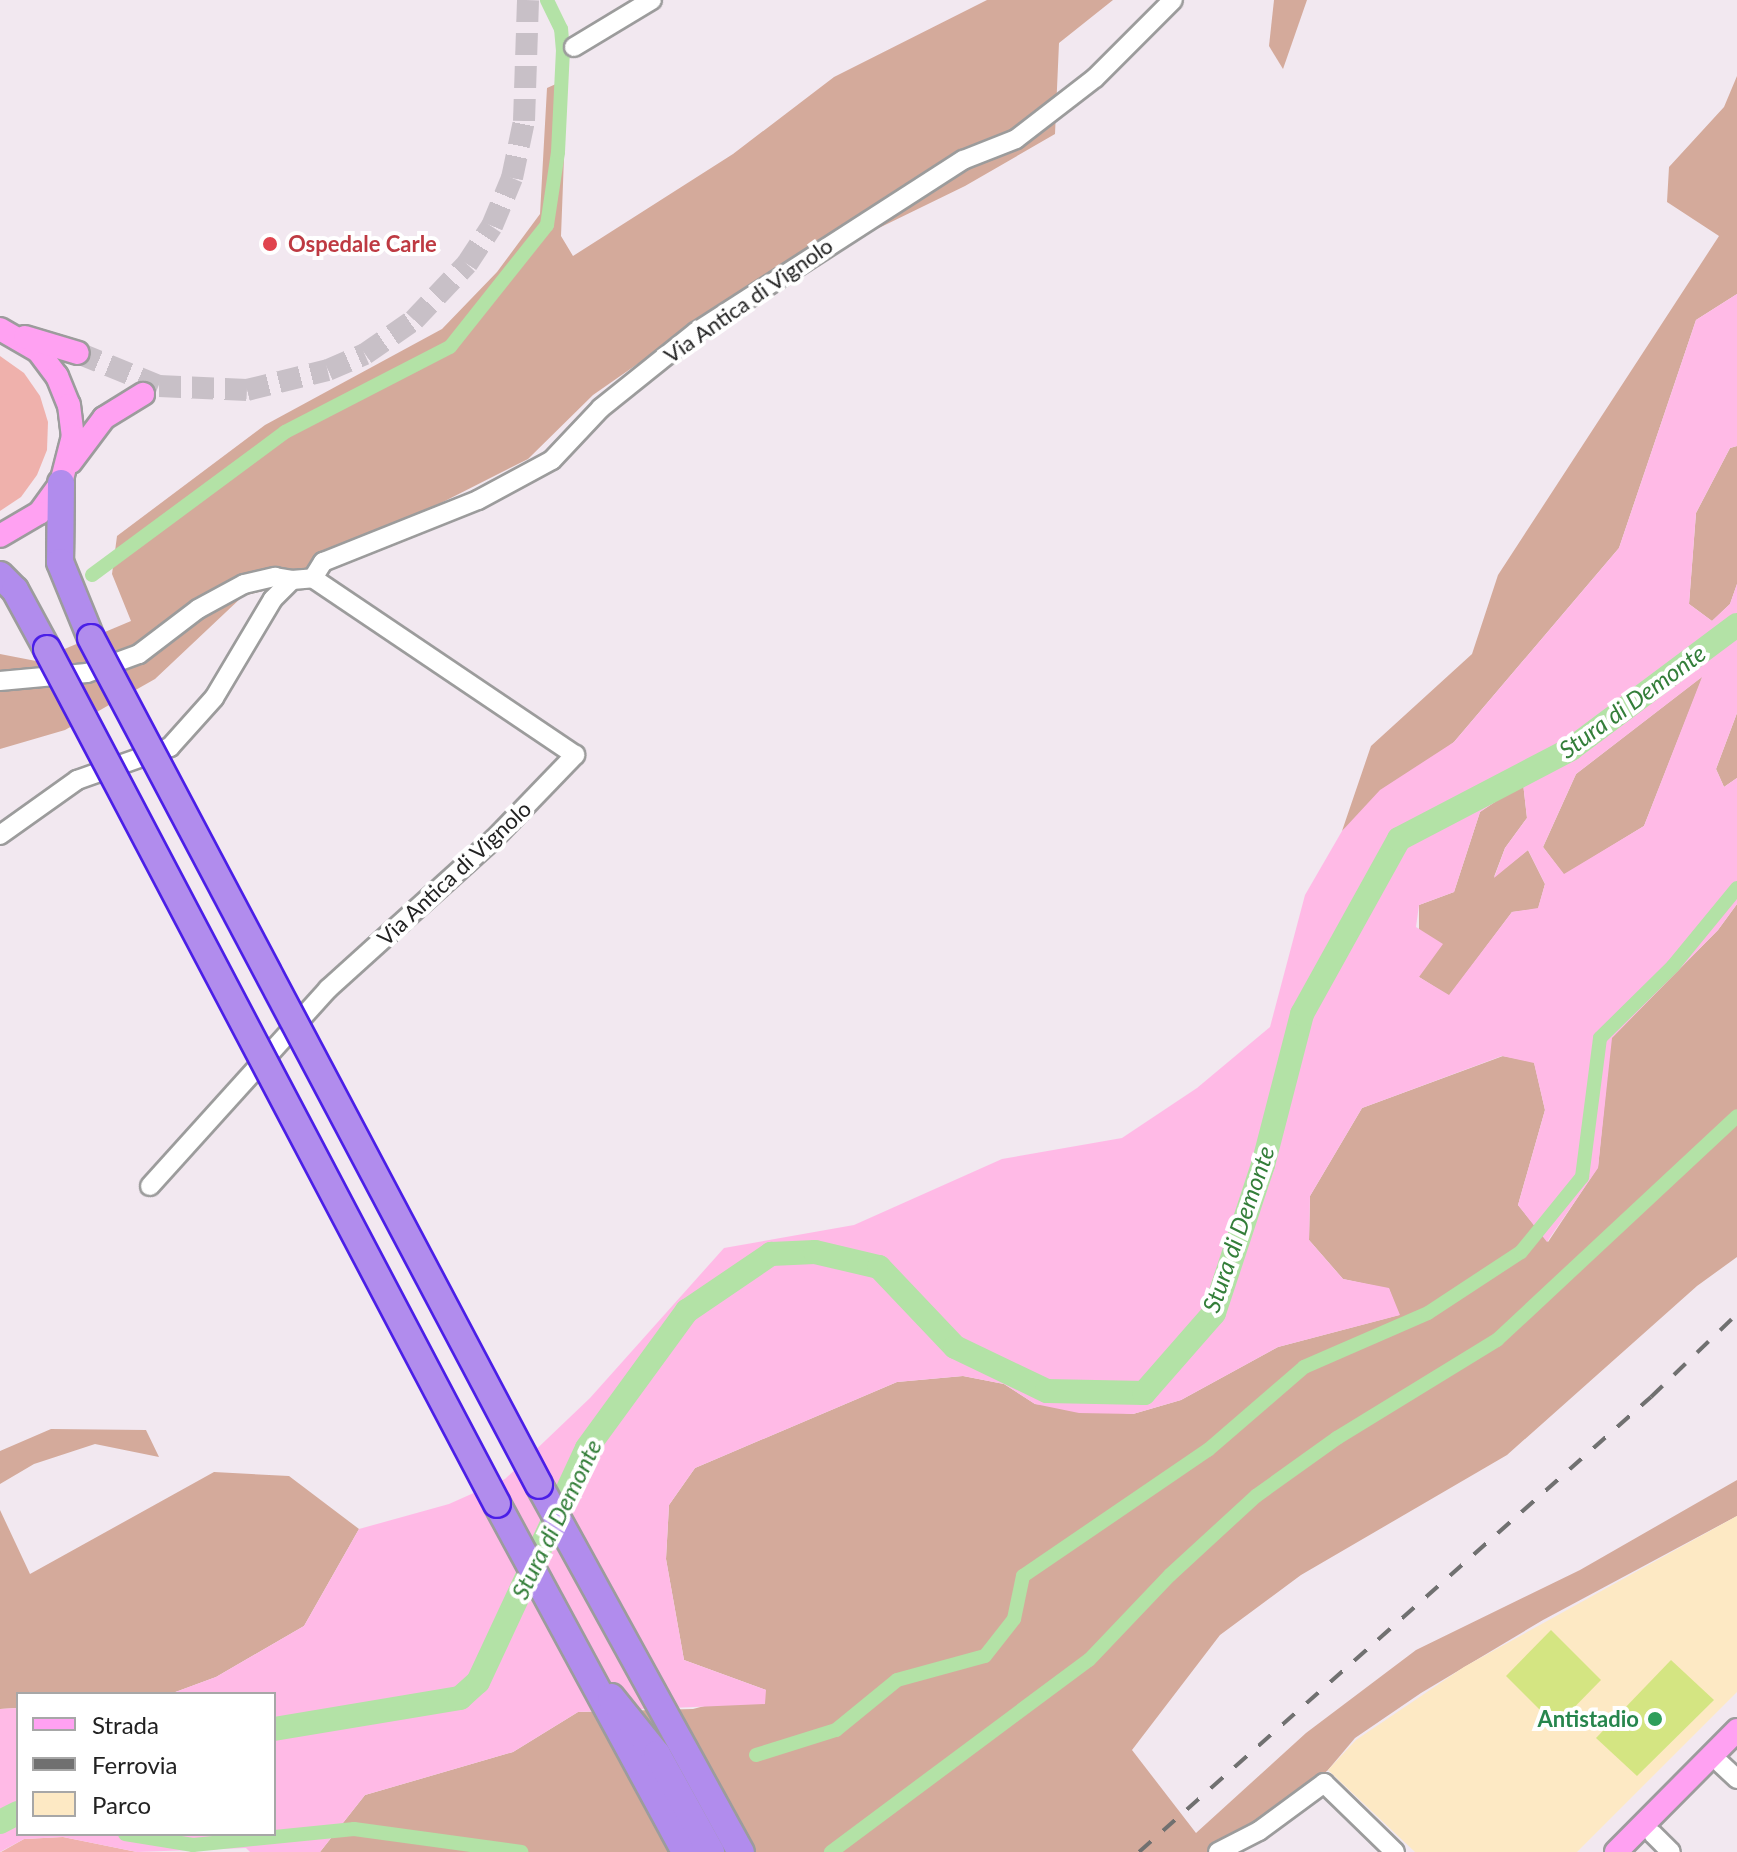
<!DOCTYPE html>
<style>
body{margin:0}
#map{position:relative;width:1737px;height:1852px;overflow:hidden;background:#f2e8f0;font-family:Lato,sans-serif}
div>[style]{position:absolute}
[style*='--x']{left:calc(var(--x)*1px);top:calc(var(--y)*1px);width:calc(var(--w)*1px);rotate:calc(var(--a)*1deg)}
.grass>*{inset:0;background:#efb1ac}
.forest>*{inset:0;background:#d4aa9b}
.sand>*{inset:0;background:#ffbae6}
.park>*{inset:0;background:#fde9c4}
.pitch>*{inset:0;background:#d4e582}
.canal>*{height:14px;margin:-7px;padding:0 7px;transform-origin:7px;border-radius:7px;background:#b3e2a6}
.river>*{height:24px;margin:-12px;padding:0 12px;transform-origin:12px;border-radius:12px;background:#b3e2a6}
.major-tunnel>*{height:22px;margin-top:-11px;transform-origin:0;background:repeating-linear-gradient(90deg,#c8c0c7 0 22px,transparent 0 33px)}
.roads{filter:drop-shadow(2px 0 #9c9c9c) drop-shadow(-2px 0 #9c9c9c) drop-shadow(0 2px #9c9c9c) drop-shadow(0 -2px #9c9c9c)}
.minor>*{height:18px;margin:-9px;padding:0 9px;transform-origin:9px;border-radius:9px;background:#fff}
.major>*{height:22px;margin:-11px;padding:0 11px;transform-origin:11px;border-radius:11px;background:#ffa1f2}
.highway>*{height:26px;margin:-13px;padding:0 13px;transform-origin:13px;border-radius:13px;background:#b18ced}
.rail>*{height:4px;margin-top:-2px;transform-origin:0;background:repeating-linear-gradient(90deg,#707070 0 16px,transparent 0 32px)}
.bridges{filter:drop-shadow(2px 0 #4b1fe7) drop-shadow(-2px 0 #4b1fe7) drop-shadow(0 2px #4b1fe7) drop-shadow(0 -2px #4b1fe7)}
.highway-bridge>*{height:26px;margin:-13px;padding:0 13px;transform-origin:13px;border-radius:13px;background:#b18ced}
.dots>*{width:22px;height:22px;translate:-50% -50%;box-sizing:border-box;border:4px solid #fff;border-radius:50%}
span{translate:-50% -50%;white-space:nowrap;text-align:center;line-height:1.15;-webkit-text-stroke:8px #fff;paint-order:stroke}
.health-label{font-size:22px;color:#be3a42;font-weight:700}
.left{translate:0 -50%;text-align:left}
.street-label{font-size:22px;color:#222}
.leisure-label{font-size:22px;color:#27864d;font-weight:700}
.right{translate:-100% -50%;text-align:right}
.water-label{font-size:24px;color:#337e39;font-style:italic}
.legend{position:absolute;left:16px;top:1692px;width:260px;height:144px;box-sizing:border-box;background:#fff;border:2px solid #a7a7a7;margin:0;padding:10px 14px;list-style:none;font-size:24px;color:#222}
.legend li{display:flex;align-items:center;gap:16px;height:40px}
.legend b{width:40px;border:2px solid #a7a7a7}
</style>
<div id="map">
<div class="grass">
<div style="clip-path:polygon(0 356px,24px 373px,40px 396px,48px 422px,47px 450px,37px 475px,21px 497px,0 511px)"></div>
<div style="clip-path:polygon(63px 1837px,137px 1852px,1px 1852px,24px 1839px)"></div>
</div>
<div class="forest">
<div style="clip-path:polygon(987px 0,1113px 0,1059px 43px,1055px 134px,965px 186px,725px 303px,593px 395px,528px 459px,271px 589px,243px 596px,155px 679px,65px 730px,0 749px,0 654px,36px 661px,131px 621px,112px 574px,117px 536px,265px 425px,442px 329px,497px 272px,540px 214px,547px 88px,567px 79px,561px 236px,573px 256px,733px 154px,834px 77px)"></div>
<div style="clip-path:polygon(1274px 0,1307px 0,1283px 69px,1269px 46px)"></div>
<div style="clip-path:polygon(1737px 76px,1737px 294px,1696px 320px,1619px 548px,1454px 742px,1342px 831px,1371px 746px,1472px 654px,1498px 575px,1719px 236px,1667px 202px,1669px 167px,1724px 107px)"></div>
<div style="clip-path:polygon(1737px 446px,1737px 584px,1730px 604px,1712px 621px,1689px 604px,1696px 513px,1730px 448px)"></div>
<div style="clip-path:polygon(1703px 676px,1644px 826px,1564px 875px,1543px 847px,1576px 774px)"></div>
<div style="clip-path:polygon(1737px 713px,1737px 778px,1724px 787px,1716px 769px)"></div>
<div style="clip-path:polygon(1523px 783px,1527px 818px,1505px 848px,1494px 877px,1528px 850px,1545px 884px,1538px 909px,1512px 912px,1449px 996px,1419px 977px,1419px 905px,1454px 892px,1480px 812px)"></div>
<div style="clip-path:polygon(1737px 904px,1737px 1257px,1697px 1286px,1507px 1455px,1301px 1575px,1220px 1635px,1132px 1750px,1196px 1833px,1306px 1733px,1416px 1650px,1580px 1570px,1737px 1480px,1737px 1516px,1543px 1620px,1421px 1693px,1355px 1738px,1328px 1770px,1235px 1852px,320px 1852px,365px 1795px,513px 1752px,578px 1712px,693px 1709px,766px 1690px,684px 1660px,666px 1559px,669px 1505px,695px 1468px,897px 1382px,963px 1376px,1004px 1384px,1035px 1404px,1133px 1414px,1181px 1400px,1278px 1347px,1399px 1315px,1389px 1289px,1343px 1279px,1309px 1240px,1310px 1196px,1362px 1108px,1503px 1056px,1534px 1062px,1545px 1110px,1518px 1205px,1548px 1242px,1598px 1167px,1611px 1038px,1718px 930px)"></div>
<div style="clip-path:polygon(51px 1429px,146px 1430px,159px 1457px,95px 1444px,34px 1464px,0 1484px,0 1451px)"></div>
<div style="clip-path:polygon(214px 1472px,289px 1476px,359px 1529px,304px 1626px,216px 1677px,170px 1694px,18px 1694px,18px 1708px,0 1709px,0 1510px,30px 1574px)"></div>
</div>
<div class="sand">
<div style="clip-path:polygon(evenodd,1737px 294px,1737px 446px,1730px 448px,1696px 513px,1689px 604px,1712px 621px,1730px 604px,1737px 584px,1737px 713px,1716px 769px,1724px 787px,1737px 778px,1737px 904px,1718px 930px,1612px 1038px,1598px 1168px,1547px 1242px,1518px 1205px,1545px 1110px,1534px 1063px,1502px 1056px,1362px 1108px,1310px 1196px,1309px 1240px,1343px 1279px,1389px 1288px,1400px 1315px,1278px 1347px,1181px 1400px,1133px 1414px,1079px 1413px,1035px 1404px,1004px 1384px,963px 1376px,897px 1382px,695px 1468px,669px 1505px,666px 1559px,684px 1660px,766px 1690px,765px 1704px,578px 1712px,513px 1752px,365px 1795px,320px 1852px,250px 1852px,246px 1848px,137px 1852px,63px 1837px,24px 1839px,0 1852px,0 1709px,18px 1708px,18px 1834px,274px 1834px,274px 1694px,170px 1694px,216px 1677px,304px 1626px,359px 1529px,449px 1504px,505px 1479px,590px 1398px,724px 1248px,854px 1225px,1002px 1159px,1122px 1138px,1197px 1088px,1270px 1027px,1305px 895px,1342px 831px,1380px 790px,1454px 742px,1619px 548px,1696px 320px,1737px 294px,1702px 677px,1644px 826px,1564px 874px,1543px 847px,1576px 774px,1702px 677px,1737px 294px,1523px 783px,1527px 818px,1505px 848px,1494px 878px,1528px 850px,1545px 884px,1538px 908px,1512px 912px,1449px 995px,1419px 977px,1443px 944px,1416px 927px,1419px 905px,1454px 892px,1480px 812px,1523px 783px)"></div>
</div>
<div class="park">
<div style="clip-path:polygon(1737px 1516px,1737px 1692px,1577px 1852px,1415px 1852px,1328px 1770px,1356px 1740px,1464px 1667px)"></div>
</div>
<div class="pitch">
<div style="clip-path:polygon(1551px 1630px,1601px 1680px,1556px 1726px,1506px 1676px)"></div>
<div style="clip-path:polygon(1671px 1660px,1714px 1700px,1637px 1776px,1596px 1738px)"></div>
</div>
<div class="canal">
<div style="--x:92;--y:575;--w:240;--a:-36.5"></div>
<div style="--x:285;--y:432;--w:186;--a:-27.3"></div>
<div style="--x:450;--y:347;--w:156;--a:-51.5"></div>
<div style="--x:547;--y:225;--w:74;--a:-81.4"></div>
<div style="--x:558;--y:152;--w:101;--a:-87.2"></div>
<div style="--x:563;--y:51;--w:22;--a:-95"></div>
<div style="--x:561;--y:29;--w:32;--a:-116"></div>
<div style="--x:756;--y:1755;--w:84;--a:-17.4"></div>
<div style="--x:836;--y:1730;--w:79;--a:-39.3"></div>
<div style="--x:897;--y:1680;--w:91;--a:-15.3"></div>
<div style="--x:985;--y:1656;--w:47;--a:-51.9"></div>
<div style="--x:1014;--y:1619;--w:44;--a:-78.2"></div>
<div style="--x:1023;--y:1576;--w:224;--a:-34.3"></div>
<div style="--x:1208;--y:1450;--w:127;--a:-40.8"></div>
<div style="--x:1304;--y:1367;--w:135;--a:-23.5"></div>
<div style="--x:1428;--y:1313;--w:111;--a:-33.3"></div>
<div style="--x:1521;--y:1252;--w:97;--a:-50.9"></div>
<div style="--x:1582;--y:1177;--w:140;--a:-82.6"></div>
<div style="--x:1600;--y:1038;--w:103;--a:-44.6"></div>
<div style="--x:1673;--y:966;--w:101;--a:-50.6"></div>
<div style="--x:125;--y:1834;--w:69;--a:9.2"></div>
<div style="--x:193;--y:1845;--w:162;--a:-5.7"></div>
<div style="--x:354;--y:1829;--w:169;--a:7.8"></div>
<div style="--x:831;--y:1852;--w:322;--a:-36.7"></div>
<div style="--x:1089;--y:1660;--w:117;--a:-46.4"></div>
<div style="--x:1170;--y:1575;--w:117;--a:-42.6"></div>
<div style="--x:1256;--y:1496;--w:100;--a:-35.6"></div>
<div style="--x:1337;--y:1438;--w:188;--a:-31.5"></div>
<div style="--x:1497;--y:1340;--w:328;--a:-43"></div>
</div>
<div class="river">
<div style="--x:274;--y:1729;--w:189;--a:-9.5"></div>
<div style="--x:460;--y:1698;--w:24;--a:-42"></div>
<div style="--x:478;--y:1682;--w:258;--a:-65"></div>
<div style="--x:587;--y:1448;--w:170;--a:-53.9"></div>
<div style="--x:687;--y:1311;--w:102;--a:-34.2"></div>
<div style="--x:771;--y:1254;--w:44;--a:-2.6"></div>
<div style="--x:815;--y:1252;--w:66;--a:13.2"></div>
<div style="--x:879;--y:1267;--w:110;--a:46.5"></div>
<div style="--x:955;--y:1347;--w:102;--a:25.6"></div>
<div style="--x:1047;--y:1391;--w:97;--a:1.2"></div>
<div style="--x:1144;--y:1393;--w:106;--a:-48.8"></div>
<div style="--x:1214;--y:1313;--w:156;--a:-71.7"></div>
<div style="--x:1263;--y:1165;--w:156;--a:-75.5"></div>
<div style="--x:1302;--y:1014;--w:200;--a:-61"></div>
<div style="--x:1399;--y:839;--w:194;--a:-27.6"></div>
<div style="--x:1571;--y:749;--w:207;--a:-36.8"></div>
<div style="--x:0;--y:1822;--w:20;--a:-27"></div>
</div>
<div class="major-tunnel">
<div style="--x:78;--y:353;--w:87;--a:22.2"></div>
<div style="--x:159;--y:386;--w:88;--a:2.6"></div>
<div style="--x:247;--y:390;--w:83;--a:-13.9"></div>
<div style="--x:328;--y:370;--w:40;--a:-23.4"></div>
<div style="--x:365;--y:354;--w:60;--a:-34.8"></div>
<div style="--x:414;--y:320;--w:77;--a:-46.6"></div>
<div style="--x:467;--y:264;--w:45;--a:-56.7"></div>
<div style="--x:492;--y:226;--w:52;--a:-67.4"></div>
<div style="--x:512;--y:178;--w:58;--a:-78.1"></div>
<div style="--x:524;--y:121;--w:121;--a:-88.1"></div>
</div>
<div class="roads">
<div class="minor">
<div style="--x:574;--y:47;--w:91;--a:-31.1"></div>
<div style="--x:313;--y:578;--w:19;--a:-58"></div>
<div style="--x:323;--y:562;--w:167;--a:-21.8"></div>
<div style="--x:478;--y:500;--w:84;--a:-28.4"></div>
<div style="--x:552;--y:460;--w:71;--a:-46.7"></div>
<div style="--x:601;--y:408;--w:122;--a:-38.7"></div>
<div style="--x:696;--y:332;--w:318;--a:-32.8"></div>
<div style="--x:963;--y:160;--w:57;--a:-21.6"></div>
<div style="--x:1016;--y:139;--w:100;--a:-37.7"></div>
<div style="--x:1095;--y:78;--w:110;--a:-45"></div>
<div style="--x:0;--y:681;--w:87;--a:-5.3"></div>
<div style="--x:87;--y:673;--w:55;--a:-20.1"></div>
<div style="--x:139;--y:654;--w:74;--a:-37.3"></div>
<div style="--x:198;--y:609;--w:52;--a:-28.5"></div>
<div style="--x:244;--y:584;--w:32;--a:-13"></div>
<div style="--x:275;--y:577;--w:17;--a:10"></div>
<div style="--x:0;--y:835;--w:95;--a:-35.5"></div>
<div style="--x:77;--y:780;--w:99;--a:-19.5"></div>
<div style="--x:170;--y:747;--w:66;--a:-48.1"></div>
<div style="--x:214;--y:698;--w:115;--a:-59.2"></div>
<div style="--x:273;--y:599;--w:27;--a:-45"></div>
<div style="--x:292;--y:580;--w:21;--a:-5"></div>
<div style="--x:150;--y:1186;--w:266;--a:-47.9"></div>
<div style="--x:328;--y:989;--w:224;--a:-42.1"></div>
<div style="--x:494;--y:839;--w:117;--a:-46"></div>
<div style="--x:575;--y:755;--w:316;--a:-146"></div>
<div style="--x:1721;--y:1764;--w:22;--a:43"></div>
<div style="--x:1653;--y:1834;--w:25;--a:45"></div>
<div style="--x:1218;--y:1852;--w:46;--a:-27.1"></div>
<div style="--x:1259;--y:1831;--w:81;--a:-36.4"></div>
<div style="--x:1324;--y:1783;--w:99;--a:44.2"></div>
</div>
<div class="major">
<div style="--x:0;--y:329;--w:44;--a:30.1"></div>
<div style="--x:38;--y:351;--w:31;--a:53"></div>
<div style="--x:57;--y:376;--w:31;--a:68"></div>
<div style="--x:69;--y:405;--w:31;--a:83"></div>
<div style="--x:73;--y:436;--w:49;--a:104.3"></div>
<div style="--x:61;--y:483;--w:37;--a:126"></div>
<div style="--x:39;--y:513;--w:45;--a:149.5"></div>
<div style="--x:25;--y:337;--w:55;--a:16.8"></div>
<div style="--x:71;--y:462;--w:55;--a:-53.1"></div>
<div style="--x:104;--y:418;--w:46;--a:-31.6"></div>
<div style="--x:1616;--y:1852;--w:172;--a:-45.2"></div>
</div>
<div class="highway">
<div style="--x:61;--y:483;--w:79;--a:90.7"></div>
<div style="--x:60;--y:562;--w:82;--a:67.8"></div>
<div style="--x:0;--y:575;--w:21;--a:45"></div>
<div style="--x:15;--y:590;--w:67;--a:61.5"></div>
<div style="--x:539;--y:1485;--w:419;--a:61.2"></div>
<div style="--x:497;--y:1504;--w:396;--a:61.6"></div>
<div style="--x:611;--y:1697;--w:73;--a:51.1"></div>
<div style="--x:657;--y:1754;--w:112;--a:61.1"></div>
</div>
</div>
<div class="rail">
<div style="--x:1139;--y:1852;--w:685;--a:-41.63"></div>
<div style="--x:1651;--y:1397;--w:120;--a:-44"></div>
</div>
<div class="bridges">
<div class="highway-bridge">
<div style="--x:91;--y:638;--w:958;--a:62.12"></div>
<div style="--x:47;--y:649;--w:966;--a:62.24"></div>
</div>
</div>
<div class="dots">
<div style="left:270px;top:244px;background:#e0444e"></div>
<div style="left:1655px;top:1719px;background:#2e9e5b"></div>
</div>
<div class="health-label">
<span class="left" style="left:288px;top:244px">Ospedale Carle</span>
</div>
<div class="street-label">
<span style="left:748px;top:300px;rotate:-35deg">Via Antica di Vignolo</span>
<span style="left:454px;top:873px;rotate:-43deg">Via Antica di Vignolo</span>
</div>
<div class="leisure-label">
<span class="right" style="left:1639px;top:1719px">Antistadio</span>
</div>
<div class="water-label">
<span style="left:1632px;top:701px;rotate:-36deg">Stura di Demonte</span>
<span style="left:1238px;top:1229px;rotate:-71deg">Stura di Demonte</span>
<span style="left:556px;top:1519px;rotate:-64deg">Stura di Demonte</span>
</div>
<ul class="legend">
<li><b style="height:10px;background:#ffa1f2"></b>Strada</li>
<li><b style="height:10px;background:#707070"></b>Ferrovia</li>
<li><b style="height:22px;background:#fde9c4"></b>Parco</li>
</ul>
</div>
